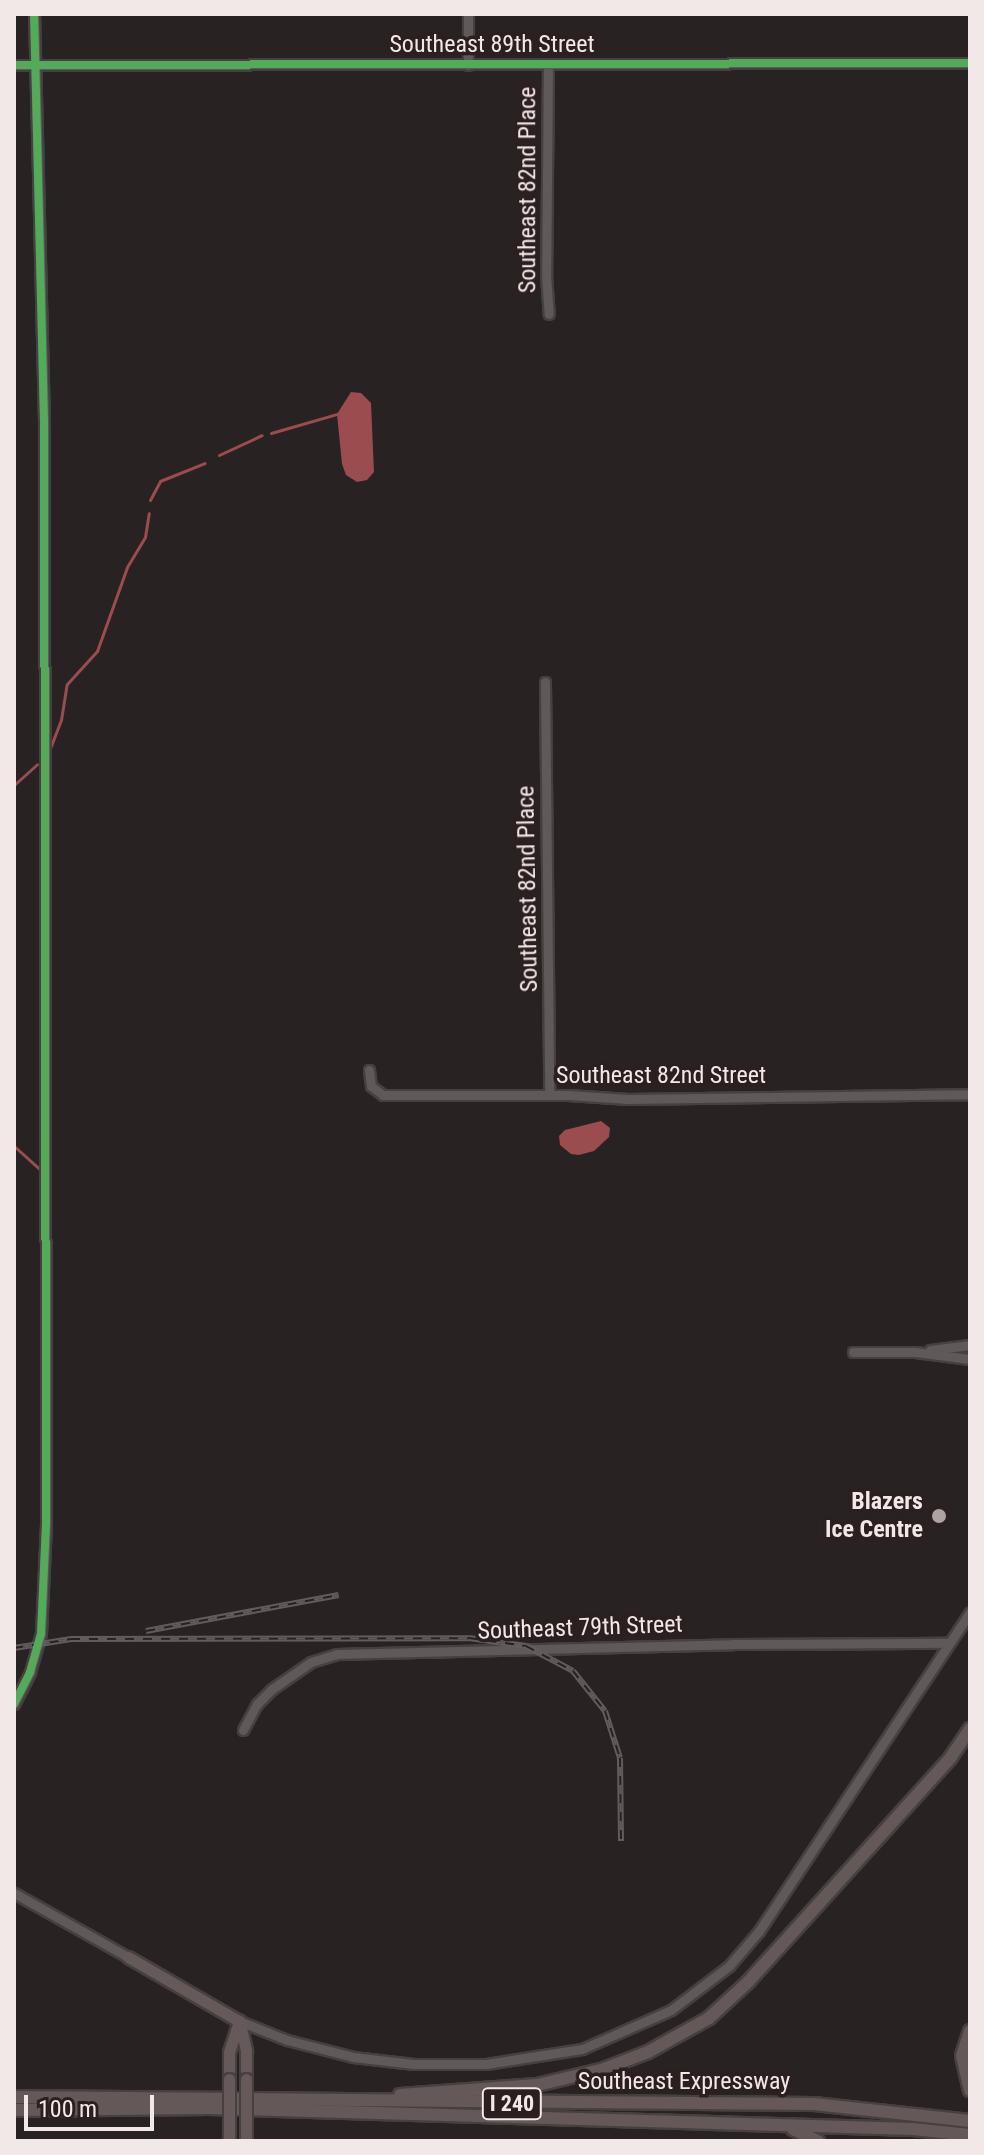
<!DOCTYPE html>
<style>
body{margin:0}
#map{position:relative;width:984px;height:2155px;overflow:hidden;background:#292222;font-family:"Roboto Condensed",sans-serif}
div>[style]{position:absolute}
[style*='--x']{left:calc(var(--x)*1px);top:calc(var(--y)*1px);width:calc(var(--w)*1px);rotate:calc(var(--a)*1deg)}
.water>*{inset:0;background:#9a4c4e}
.stream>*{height:3px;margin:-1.5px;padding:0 1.5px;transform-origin:1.5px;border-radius:1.5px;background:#9a4c4e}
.roads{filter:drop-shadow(2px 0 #464040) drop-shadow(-2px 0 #464040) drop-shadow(0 2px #464040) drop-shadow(0 -2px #464040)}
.minor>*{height:9px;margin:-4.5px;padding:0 4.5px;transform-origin:4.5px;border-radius:4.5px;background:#5f5959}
.major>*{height:11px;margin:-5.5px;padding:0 5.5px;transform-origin:5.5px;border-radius:5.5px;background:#655a59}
.highway>*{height:12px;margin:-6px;padding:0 6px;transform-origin:6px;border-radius:6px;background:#645858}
.rail>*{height:6px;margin-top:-3px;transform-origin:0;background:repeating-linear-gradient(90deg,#2c1f1f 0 9px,#625c5c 0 18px);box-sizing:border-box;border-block:2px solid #625c5c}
.bridges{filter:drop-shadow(2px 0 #464040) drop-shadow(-2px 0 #464040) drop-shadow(0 2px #464040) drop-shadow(0 -2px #464040)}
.major-bridge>*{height:11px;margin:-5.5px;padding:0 5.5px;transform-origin:5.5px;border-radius:5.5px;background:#655a59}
.cycleway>*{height:8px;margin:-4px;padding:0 4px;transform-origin:4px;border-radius:4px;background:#51ab58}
.dots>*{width:22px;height:22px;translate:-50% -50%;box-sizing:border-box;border:4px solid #2c1f1f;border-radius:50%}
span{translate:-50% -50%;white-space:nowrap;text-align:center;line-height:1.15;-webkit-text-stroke:7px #2c1f1f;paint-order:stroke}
.shield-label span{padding:2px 6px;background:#2c1f1f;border:2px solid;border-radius:6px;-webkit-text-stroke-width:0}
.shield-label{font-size:22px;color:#f2e8e8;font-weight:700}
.street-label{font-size:24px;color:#f2e8e8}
.poi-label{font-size:24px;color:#f2e8e8;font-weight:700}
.right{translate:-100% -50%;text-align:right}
.frame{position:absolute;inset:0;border:16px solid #f2e8e8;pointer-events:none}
.scale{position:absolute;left:24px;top:2095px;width:130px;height:36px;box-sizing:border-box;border:4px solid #f2e8e8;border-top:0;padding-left:10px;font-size:24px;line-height:28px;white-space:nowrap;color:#f2e8e8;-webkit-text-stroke:6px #2c1f1f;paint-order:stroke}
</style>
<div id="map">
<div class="water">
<div style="clip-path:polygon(351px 392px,361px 393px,371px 403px,374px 472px,367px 480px,357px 482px,346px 475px,342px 464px,337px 414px)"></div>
<div style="clip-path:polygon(601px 1121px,610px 1128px,609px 1137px,594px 1151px,579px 1155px,571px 1154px,560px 1145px,559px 1136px,565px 1130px)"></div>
</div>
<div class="stream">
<div style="--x:271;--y:433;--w:69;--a:-16.1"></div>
<div style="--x:219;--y:455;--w:47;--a:-24.9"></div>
<div style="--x:150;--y:500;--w:21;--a:-62"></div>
<div style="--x:160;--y:481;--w:48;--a:-21.8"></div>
<div style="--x:49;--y:751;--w:33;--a:-69"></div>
<div style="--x:61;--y:720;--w:36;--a:-81"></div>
<div style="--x:67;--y:684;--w:45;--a:-47.7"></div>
<div style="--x:97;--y:651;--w:89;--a:-70.3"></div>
<div style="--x:127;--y:567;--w:35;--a:-59"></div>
<div style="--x:145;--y:537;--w:24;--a:-81"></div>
<div style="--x:14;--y:785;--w:31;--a:-42"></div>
<div style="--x:14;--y:1146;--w:39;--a:42"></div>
</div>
<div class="roads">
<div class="minor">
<div style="--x:468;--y:14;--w:51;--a:90"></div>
<div style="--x:14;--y:65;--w:956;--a:-0.12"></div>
<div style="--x:548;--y:65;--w:210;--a:90.5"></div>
<div style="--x:546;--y:275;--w:39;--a:86"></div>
<div style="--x:545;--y:682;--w:413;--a:89.4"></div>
<div style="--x:369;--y:1070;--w:16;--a:83"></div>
<div style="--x:371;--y:1086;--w:15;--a:37"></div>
<div style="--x:383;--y:1095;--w:185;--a:0"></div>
<div style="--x:568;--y:1095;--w:60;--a:3.8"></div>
<div style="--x:628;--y:1099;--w:342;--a:-0.8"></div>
<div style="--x:930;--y:1350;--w:40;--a:-7.1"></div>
<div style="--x:853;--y:1352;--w:62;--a:0"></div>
<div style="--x:915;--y:1352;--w:55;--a:7.3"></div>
<div style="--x:14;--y:1704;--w:36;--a:-63"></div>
<div style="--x:30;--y:1672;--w:40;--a:-74"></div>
<div style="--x:41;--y:1634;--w:112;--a:-87.4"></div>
<div style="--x:46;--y:1522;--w:1101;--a:-90.1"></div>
<div style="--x:44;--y:421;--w:407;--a:-91.4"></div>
<div style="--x:243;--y:1730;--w:30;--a:-62"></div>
<div style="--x:257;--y:1704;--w:21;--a:-45"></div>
<div style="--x:272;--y:1689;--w:47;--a:-34.7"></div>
<div style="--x:311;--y:1662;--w:27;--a:-17"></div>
<div style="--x:337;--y:1654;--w:396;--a:-1.4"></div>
<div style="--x:733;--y:1644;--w:216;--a:-0.3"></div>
<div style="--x:14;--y:1893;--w:131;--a:29.3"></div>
<div style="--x:239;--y:2021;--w:52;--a:21.6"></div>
<div style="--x:287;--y:2040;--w:68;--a:14.4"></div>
<div style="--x:353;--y:2057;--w:61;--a:6.5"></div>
<div style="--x:414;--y:2064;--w:72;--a:0"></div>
<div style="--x:486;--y:2064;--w:97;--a:-8.9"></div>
<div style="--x:582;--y:2049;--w:97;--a:-23.7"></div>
<div style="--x:671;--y:2010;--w:73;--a:-37.2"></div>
<div style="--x:729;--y:1966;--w:46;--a:-49.4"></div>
<div style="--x:759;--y:1931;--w:382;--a:-56.5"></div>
</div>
<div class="major">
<div style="--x:128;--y:1957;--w:128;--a:30"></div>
<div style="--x:240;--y:2024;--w:28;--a:77"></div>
<div style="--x:246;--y:2051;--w:28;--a:90"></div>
<div style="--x:229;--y:2079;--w:27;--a:-90"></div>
<div style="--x:229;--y:2052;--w:33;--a:-72"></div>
</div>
<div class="highway">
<div style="--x:970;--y:2031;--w:26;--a:108"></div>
<div style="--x:962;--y:2056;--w:35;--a:77"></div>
<div style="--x:400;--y:2095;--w:137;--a:-4.2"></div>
<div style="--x:537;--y:2085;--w:66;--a:-13.2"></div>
<div style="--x:601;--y:2070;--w:50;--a:-21"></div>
<div style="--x:648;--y:2052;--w:70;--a:-29.1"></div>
<div style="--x:709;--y:2018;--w:53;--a:-42.7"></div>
<div style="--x:748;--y:1982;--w:303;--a:-47.9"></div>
<div style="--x:951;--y:1757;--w:34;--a:-56"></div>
<div style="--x:14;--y:2097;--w:800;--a:0.5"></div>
<div style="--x:814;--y:2104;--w:157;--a:6.2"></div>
<div style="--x:14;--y:2110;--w:195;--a:-0.6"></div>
<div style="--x:209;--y:2108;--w:704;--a:1.71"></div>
<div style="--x:913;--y:2129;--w:57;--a:6"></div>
<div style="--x:793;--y:2129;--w:28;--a:26"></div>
</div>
</div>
<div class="rail">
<div style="--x:146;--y:1631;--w:196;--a:-10.6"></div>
<div style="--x:14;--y:1648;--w:58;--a:-9"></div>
<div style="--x:71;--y:1639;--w:398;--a:-0.1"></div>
<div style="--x:469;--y:1638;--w:58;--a:8"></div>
<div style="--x:526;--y:1646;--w:53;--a:28"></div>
<div style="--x:573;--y:1671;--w:51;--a:51.3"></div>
<div style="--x:605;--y:1711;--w:49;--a:72.3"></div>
<div style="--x:620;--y:1758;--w:83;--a:89.3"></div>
</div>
<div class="bridges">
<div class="major-bridge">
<div style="--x:229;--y:2079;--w:62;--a:90"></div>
<div style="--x:246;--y:2079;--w:62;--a:90"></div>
</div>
</div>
<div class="cycleway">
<div style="--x:14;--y:65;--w:956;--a:-0.12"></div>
<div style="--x:14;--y:1704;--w:36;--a:-63"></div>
<div style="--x:30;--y:1672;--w:40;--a:-74"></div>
<div style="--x:41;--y:1634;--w:112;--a:-87.4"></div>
<div style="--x:46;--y:1522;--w:1101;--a:-90.1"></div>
<div style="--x:44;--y:421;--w:407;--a:-91.4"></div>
</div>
<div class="dots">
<div style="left:939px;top:1516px;background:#aca3a3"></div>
</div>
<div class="shield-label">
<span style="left:512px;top:2104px">I 240</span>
</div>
<div class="street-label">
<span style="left:492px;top:45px">Southeast 89th Street</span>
<span style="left:528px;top:190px;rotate:-90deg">Southeast 82nd Place</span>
<span style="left:528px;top:889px;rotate:-91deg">Southeast 82nd Place</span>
<span style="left:661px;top:1076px">Southeast 82nd Street</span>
<span style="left:580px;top:1628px;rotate:-2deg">Southeast 79th Street</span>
<span style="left:684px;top:2082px">Southeast Expressway</span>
</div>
<div class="poi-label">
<span class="right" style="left:923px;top:1516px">Blazers<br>Ice Centre</span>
</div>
<div class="frame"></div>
<div class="scale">100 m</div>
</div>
